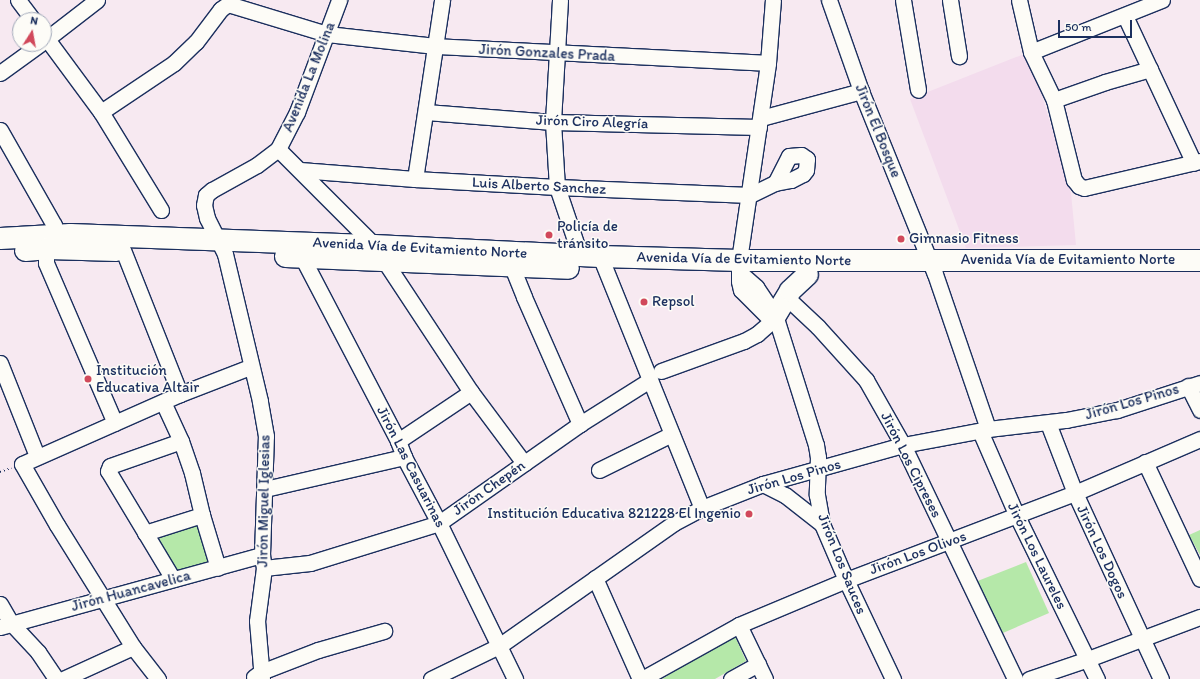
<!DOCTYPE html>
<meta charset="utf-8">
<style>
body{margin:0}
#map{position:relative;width:1200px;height:679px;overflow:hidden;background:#f7e9f1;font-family:Itim,sans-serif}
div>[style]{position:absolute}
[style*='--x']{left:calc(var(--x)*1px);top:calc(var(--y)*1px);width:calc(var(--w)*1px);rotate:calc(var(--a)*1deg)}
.built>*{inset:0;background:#f3dced}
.green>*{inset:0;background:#b5e8a9}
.path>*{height:2px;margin-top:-1px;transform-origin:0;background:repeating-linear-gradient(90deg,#1b2f5e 0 1px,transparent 0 4px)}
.roads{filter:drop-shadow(1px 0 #1b2f5e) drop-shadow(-1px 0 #1b2f5e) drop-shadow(0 1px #1b2f5e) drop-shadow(0 -1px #1b2f5e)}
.minor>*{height:15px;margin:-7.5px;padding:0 7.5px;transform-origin:7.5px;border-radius:7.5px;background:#fdfcf7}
.highway>*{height:21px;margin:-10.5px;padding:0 10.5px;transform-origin:10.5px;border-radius:10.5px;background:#fdfcf7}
.dots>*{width:11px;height:11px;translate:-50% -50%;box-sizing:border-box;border:2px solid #fdfcf7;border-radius:50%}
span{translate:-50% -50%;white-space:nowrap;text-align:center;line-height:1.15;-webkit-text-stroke:3px #fdfcf7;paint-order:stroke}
.street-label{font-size:15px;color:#1b2f5e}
.poi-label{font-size:15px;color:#1b2f5e}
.left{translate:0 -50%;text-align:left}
.right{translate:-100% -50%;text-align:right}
.north{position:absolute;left:12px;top:12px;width:40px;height:40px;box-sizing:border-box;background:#fdfcf7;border:1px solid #a3aaba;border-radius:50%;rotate:11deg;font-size:11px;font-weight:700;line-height:16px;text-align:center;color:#1b2f5e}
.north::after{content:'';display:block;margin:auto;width:14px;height:18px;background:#d1495b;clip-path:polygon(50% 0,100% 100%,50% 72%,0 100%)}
.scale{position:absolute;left:1058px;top:20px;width:74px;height:18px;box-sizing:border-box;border:2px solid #1b2f5e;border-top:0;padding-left:5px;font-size:12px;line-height:14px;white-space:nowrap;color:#1b2f5e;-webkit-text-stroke:3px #fdfcf7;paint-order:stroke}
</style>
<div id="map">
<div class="built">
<div style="clip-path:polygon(1029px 52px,1071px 193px,1076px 245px,966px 248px,910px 99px)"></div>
</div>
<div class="green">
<div style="clip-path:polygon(197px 522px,211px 563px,175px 574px,155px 537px)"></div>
<div style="clip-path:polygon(1200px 530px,1200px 555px,1189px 535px)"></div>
<div style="clip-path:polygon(1026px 562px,1049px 613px,1003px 633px,975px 582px)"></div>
<div style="clip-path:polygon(734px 634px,746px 661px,715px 679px,662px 679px)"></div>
</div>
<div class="path">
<div style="--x:0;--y:472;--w:12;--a:-20"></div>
</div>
<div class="roads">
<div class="minor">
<div style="--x:18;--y:0;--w:25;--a:53"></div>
<div style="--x:560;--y:0;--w:122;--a:93.3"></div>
<div style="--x:553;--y:122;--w:65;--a:86.5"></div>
<div style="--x:557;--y:187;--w:72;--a:71.3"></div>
<div style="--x:829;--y:0;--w:96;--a:70.6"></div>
<div style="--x:861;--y:91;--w:197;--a:68"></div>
<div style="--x:935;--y:274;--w:164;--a:71.1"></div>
<div style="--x:903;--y:0;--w:91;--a:80.5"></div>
<div style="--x:950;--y:0;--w:57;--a:80.9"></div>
<div style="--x:1019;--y:0;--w:53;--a:77"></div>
<div style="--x:1031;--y:52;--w:53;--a:64.4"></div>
<div style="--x:1054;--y:100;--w:82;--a:76"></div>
<div style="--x:1074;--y:180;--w:8;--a:50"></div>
<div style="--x:1079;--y:186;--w:5;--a:22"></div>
<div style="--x:1084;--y:188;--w:119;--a:-13.1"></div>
<div style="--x:1125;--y:16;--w:162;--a:64.9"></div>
<div style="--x:44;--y:35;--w:96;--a:53.5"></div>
<div style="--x:101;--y:112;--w:115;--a:58.5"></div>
<div style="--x:44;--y:41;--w:67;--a:-37.7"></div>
<div style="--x:1031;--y:52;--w:141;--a:-21.7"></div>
<div style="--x:0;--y:73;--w:49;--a:-35.9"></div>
<div style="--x:1054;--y:100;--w:54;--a:-19.4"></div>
<div style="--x:1105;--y:82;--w:47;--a:-16.1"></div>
<div style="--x:101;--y:112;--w:88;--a:-33.9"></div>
<div style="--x:174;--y:63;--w:30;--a:-44"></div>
<div style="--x:196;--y:42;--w:41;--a:-52.9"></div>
<div style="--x:221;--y:9;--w:9;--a:-36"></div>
<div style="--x:228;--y:4;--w:103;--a:16.9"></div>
<div style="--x:327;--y:34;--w:109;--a:6.3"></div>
<div style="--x:435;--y:46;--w:333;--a:2.9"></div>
<div style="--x:426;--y:112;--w:127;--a:4.5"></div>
<div style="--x:553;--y:122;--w:206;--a:1.4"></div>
<div style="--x:761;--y:118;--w:104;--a:-15.1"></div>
<div style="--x:0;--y:130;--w:109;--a:60.4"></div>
<div style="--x:54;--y:225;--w:9;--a:90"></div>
<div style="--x:54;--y:234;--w:22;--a:111"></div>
<div style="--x:46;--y:255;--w:8;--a:90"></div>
<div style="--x:46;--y:263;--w:174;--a:66.7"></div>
<div style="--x:278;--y:149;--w:136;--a:45"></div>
<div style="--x:374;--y:245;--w:176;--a:56.6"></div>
<div style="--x:471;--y:392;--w:89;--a:53.3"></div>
<div style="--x:300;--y:170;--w:115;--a:4.5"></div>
<div style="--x:415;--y:179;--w:142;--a:3.2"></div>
<div style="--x:557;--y:187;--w:193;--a:2.4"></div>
<div style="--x:750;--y:195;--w:28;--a:-26"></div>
<div style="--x:775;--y:183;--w:16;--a:-11"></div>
<div style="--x:791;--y:180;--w:13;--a:-27"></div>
<div style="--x:803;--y:174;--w:5;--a:-53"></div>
<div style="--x:806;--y:170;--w:11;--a:-85"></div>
<div style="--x:807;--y:159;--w:7;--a:-146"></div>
<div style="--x:801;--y:155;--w:12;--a:175"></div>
<div style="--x:789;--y:156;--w:30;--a:117"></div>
<div style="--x:415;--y:179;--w:181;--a:-81.4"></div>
<div style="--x:123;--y:250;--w:155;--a:68.4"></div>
<div style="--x:600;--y:256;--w:272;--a:68"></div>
<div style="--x:302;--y:257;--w:208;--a:62.4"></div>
<div style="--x:398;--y:441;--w:17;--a:69"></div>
<div style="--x:404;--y:457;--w:75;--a:62.1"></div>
<div style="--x:439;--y:523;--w:174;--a:64"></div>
<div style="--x:512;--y:267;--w:32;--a:68"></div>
<div style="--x:524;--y:297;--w:139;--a:66.2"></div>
<div style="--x:739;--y:272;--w:23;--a:41"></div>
<div style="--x:756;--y:287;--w:34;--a:56"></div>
<div style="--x:775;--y:315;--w:136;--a:72.5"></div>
<div style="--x:816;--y:445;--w:12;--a:81"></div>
<div style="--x:818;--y:457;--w:38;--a:92"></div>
<div style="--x:817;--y:495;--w:29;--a:80"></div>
<div style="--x:822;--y:524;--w:61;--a:66.8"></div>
<div style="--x:846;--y:580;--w:110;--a:64.6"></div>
<div style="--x:785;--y:296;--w:45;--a:43.2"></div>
<div style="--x:818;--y:327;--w:72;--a:47.8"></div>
<div style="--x:866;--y:380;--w:75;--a:60.4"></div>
<div style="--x:903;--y:445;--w:259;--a:64.4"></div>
<div style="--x:771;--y:320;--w:42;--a:-135"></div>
<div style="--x:741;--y:290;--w:9;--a:-103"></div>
<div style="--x:739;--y:281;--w:21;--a:-90"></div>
<div style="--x:739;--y:260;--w:199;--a:-81.6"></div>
<div style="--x:768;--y:63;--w:63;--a:-85.5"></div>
<div style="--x:0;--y:363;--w:100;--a:68.3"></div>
<div style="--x:661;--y:371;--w:88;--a:-19.9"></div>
<div style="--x:744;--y:341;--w:15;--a:-28"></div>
<div style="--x:757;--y:334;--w:20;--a:-41"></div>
<div style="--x:1188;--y:386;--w:27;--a:63"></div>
<div style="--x:163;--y:402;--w:43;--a:65.2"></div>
<div style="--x:181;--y:441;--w:34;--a:71"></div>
<div style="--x:192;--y:473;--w:43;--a:76.6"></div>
<div style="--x:202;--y:515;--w:55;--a:73.2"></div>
<div style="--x:1048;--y:423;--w:75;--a:68.9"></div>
<div style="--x:1075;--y:493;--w:205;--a:65.2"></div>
<div style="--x:980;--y:431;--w:93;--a:66.5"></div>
<div style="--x:1017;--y:516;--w:182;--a:63.9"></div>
<div style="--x:398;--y:441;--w:88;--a:-33.9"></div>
<div style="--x:1145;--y:462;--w:129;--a:64.8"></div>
<div style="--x:599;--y:470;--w:81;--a:-26.3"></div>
<div style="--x:763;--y:484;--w:25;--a:27"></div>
<div style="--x:785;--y:495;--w:47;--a:38.1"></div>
<div style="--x:265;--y:489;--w:143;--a:-13"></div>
<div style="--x:145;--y:533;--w:60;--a:-17.5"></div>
<div style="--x:264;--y:568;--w:46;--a:-6.2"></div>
<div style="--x:310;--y:563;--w:135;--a:-17.2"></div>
<div style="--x:439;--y:523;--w:172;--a:-35.1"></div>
<div style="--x:580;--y:424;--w:83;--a:-32.2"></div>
<div style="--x:595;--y:578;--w:111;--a:66"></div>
<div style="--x:173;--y:579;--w:126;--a:-121"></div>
<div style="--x:108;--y:471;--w:5;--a:-68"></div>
<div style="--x:110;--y:466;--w:75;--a:-19.4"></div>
<div style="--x:0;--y:604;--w:22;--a:60"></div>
<div style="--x:11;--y:623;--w:40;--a:47"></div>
<div style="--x:38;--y:652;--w:32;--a:56"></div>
<div style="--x:739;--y:625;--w:60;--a:64.3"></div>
<div style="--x:0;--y:627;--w:272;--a:-15.4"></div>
<div style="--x:254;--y:677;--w:9;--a:-36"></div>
<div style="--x:261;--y:672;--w:61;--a:-21.1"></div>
<div style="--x:318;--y:650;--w:69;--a:-16.1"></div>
<div style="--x:63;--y:679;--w:77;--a:-24.6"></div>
<div style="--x:158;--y:679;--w:41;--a:-128"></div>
<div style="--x:133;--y:647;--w:144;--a:-121.9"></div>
<div style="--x:57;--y:525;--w:70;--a:-119.8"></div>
<div style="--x:22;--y:464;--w:173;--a:-23.9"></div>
<div style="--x:180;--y:394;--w:75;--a:-21.1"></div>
<div style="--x:262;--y:679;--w:58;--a:-94.9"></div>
<div style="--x:257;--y:621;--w:53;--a:-82.5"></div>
<div style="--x:264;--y:568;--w:13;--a:-99"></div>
<div style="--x:262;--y:555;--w:119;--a:-88.1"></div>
<div style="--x:266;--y:436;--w:36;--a:-100"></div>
<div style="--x:260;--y:401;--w:151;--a:-103.4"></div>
<div style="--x:225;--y:254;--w:40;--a:-116.6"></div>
<div style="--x:207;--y:218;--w:13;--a:-103"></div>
<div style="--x:204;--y:205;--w:10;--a:-79"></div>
<div style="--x:206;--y:195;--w:8;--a:-40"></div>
<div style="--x:212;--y:190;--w:51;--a:-29.1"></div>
<div style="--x:257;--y:165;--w:26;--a:-37"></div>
<div style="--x:278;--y:149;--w:42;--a:-62.8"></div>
<div style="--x:297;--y:112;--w:120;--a:-69.4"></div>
<div style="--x:431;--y:679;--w:76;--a:-25.9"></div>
<div style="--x:499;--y:646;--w:214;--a:-35.1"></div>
<div style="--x:674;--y:523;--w:32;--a:-28"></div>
<div style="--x:702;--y:508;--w:66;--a:-21.5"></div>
<div style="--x:763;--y:484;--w:145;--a:-15.6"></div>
<div style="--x:903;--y:445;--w:86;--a:-10.7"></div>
<div style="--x:988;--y:429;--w:79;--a:-6.6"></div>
<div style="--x:1066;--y:420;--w:52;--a:-11.1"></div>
<div style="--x:1117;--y:410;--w:87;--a:-18"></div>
<div style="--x:642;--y:679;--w:111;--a:-29.1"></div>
<div style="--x:739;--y:625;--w:116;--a:-22.8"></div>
<div style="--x:846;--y:580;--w:245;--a:-20.8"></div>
<div style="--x:1075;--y:493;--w:136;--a:-23.4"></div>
<div style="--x:731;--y:679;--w:31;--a:-29"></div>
<div style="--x:1029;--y:679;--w:62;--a:-18.7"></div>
<div style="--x:1088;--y:659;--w:120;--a:-20.6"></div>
</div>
<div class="highway">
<div style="--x:0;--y:238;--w:70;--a:-3.3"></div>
<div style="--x:70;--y:234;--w:304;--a:2.1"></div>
<div style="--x:374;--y:245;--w:226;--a:2.8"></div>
<div style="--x:600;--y:256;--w:139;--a:1.6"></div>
<div style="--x:739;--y:260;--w:461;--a:0"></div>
<div style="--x:25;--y:250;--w:23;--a:-5"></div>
<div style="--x:48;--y:248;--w:68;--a:1.7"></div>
<div style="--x:285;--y:256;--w:283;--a:2.4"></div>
<div style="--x:775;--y:315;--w:29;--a:-59"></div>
<div style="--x:790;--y:290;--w:23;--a:-43"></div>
</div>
</div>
<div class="dots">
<div style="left:549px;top:235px;background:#d1495b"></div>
<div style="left:901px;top:239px;background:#d1495b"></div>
<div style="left:644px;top:302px;background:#d1495b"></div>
<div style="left:88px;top:379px;background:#d1495b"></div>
<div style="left:749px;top:514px;background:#d1495b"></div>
</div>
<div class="street-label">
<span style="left:547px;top:53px;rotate:3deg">Jirón Gonzales Prada</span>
<span style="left:309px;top:77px;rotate:-68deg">Avenida La Molina</span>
<span style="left:592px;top:122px;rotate:2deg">Jirón Ciro Alegría</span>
<span style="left:878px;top:131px;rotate:68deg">Jirón El Bosque</span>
<span style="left:539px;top:186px;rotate:3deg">Luis Alberto Sanchez</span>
<span style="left:420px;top:248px;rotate:3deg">Avenida Vía de Evitamiento Norte</span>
<span style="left:744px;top:259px;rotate:1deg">Avenida Vía de Evitamiento Norte</span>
<span style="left:1068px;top:260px">Avenida Vía de Evitamiento Norte</span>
<span style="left:1132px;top:402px;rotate:-16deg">Jirón Los Pinos</span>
<span style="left:911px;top:465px;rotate:63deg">Jirón Los Cipreses</span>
<span style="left:411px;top:467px;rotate:63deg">Jirón Las Casuarinas</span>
<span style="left:794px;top:477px;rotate:-16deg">Jirón Los Pinos</span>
<span style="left:489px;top:488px;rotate:-35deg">Jirón Chepén</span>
<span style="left:264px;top:501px;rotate:-89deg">Jirón Miguel Iglesias</span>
<span style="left:1102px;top:552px;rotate:65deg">Jirón Los Dogos</span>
<span style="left:918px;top:553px;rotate:-20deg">Jirón Los Olivos</span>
<span style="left:1037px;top:556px;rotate:64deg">Jirón Los Laureles</span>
<span style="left:842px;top:564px;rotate:68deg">Jirón Los Sauces</span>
<span style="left:131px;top:591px;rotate:-15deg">Jirón Huancavelica</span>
</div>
<div class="poi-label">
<span class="left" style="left:557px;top:235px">Policía de<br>tránsito</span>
<span class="left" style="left:909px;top:239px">Gimnasio Fitness</span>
<span class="left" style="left:652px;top:302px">Repsol</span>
<span class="left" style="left:96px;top:379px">Institución<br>Educativa Altair</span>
<span class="right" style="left:741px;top:514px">Institución Educativa 821228 El Ingenio</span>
</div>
<div class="north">N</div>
<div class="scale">50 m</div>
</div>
